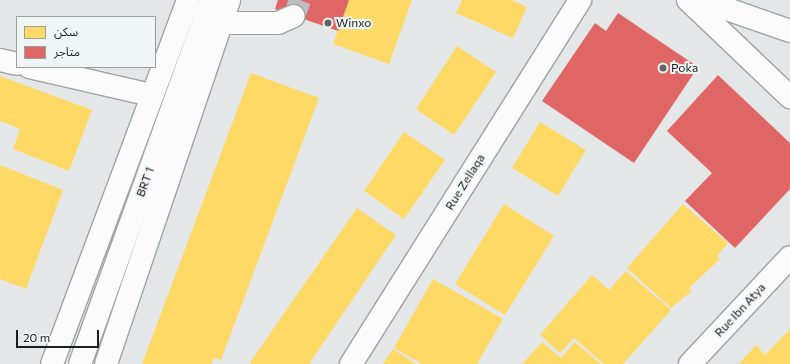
<!DOCTYPE html>
<meta charset="utf-8">
<style>
body{margin:0}
#map{position:relative;width:790px;height:364px;overflow:hidden;background:#e4e7e7;font-family:Commissioner,"Noto Sans Arabic",sans-serif}
div>[style]{position:absolute}
[style*='--x']{left:calc(var(--x)*1px);top:calc(var(--y)*1px);width:calc(var(--w)*1px);rotate:calc(var(--a)*1deg)}
.homes>*{inset:0;background:#ffd966}
.shops>*{inset:0;background:#e06666}
.minor-tunnel>*{height:22px;margin-top:-11px;transform-origin:0;background:repeating-linear-gradient(90deg,#bcbfbf 0 22px,transparent 0 33px)}
.roads{filter:drop-shadow(1px 0 #a0a2a2) drop-shadow(-1px 0 #a0a2a2) drop-shadow(0 1px #a0a2a2) drop-shadow(0 -1px #a0a2a2)}
.minor>*{height:22px;margin:-11px;padding:0 11px;transform-origin:11px;border-radius:11px;background:#fbfbfb}
.major>*{height:22px;margin:-11px;padding:0 11px;transform-origin:11px;border-radius:11px;background:#fbfbfb}
.dots>*{width:11px;height:11px;translate:-50% -50%;box-sizing:border-box;border:2px solid #f0f5f6;border-radius:50%}
span{translate:-50% -50%;white-space:nowrap;text-align:center;line-height:1.15;-webkit-text-stroke:4px #f0f5f6;paint-order:stroke}
.poi-label{font-size:12px;color:#1c1e1e}
.left{translate:0 -50%;text-align:left}
.street-label{font-size:12px;color:#1c1e1e}
.legend{position:absolute;left:16px;top:16px;width:140px;height:52px;box-sizing:border-box;background:#f0f5f6;border:1px solid #9b9fa0;margin:0;padding:5px 7px;list-style:none;font-size:12px;color:#1c1e1e}
.legend li{display:flex;align-items:center;gap:8px;height:20px}
.legend b{width:20px;border:1px solid #9b9fa0}
.scale{position:absolute;left:16px;top:330px;width:83px;height:18px;box-sizing:border-box;border:2px solid #1c1e1e;border-top:0;padding-left:5px;font-size:12px;line-height:14px;white-space:nowrap;color:#1c1e1e;-webkit-text-stroke:3px #f0f5f6;paint-order:stroke}
</style>
<div id="map">
<div class="homes">
<div style="clip-path:polygon(349px 0,412px 0,389px 64px,333px 44px)"></div>
<div style="clip-path:polygon(462px 0,512px 0,527px 7px,513px 38px,456px 13px)"></div>
<div style="clip-path:polygon(457px 46px,496px 72px,454px 135px,416px 109px)"></div>
<div style="clip-path:polygon(251px 73px,319px 98px,221px 360px,214px 358px,211px 364px,142px 364px)"></div>
<div style="clip-path:polygon(0 76px,92px 110px,69px 171px,13px 149px,20px 129px,0 121px)"></div>
<div style="clip-path:polygon(540px 122px,586px 150px,558px 196px,512px 168px)"></div>
<div style="clip-path:polygon(404px 132px,445px 160px,404px 219px,364px 191px)"></div>
<div style="clip-path:polygon(0 165px,63px 190px,26px 289px,0 279px)"></div>
<div style="clip-path:polygon(504px 204px,554px 236px,505px 315px,455px 284px)"></div>
<div style="clip-path:polygon(683px 204px,728px 243px,717px 256px,720px 259px,689px 288px,692px 291px,671px 308px,627px 268px)"></div>
<div style="clip-path:polygon(357px 208px,396px 235px,309px 364px,249px 364px)"></div>
<div style="clip-path:polygon(626px 271px,671px 310px,623px 364px,604px 364px,574px 338px,560px 353px,540px 335px,592px 275px,609px 290px)"></div>
<div style="clip-path:polygon(433px 279px,503px 319px,477px 364px,422px 364px,394px 348px)"></div>
<div style="clip-path:polygon(790px 329px,790px 364px,739px 364px,756px 345px,765px 355px)"></div>
<div style="clip-path:polygon(542px 342px,561px 358px,575px 342px,601px 364px,522px 364px)"></div>
<div style="clip-path:polygon(393px 349px,416px 364px,383px 364px)"></div>
</div>
<div class="shops">
<div style="clip-path:polygon(278px 0,349px 0,338px 31px,275px 9px)"></div>
<div style="clip-path:polygon(618px 13px,698px 67px,634px 163px,542px 101px,595px 23px,606px 31px)"></div>
<div style="clip-path:polygon(718px 75px,790px 143px,790px 189px,735px 248px,685px 201px,712px 173px,667px 131px)"></div>
</div>
<div class="minor-tunnel">
<div style="--x:294;--y:16;--w:17;--a:-69"></div>
</div>
<div class="roads">
<div class="minor">
<div style="--x:688;--y:0;--w:141;--a:43.6"></div>
<div style="--x:701;--y:0;--w:94;--a:19.2"></div>
<div style="--x:221;--y:23;--w:57;--a:0"></div>
<div style="--x:278;--y:23;--w:17;--a:-24"></div>
<div style="--x:0;--y:60;--w:17;--a:13"></div>
<div style="--x:29;--y:67;--w:125;--a:12.9"></div>
<div style="--x:80;--y:364;--w:387;--a:-70.2"></div>
<div style="--x:351;--y:364;--w:430;--a:-57.8"></div>
<div style="--x:690;--y:364;--w:146;--a:-46.9"></div>
</div>
<div class="major">
<div style="--x:52;--y:364;--w:389;--a:-69.5"></div>
<div style="--x:106;--y:364;--w:384;--a:-71.3"></div>
</div>
</div>
<div class="dots">
<div style="left:328px;top:23px;background:#626464"></div>
<div style="left:663px;top:68px;background:#626464"></div>
</div>
<div class="poi-label">
<span class="left" style="left:336px;top:23px">Winxo</span>
<span class="left" style="left:671px;top:68px">Poka</span>
</div>
<div class="street-label">
<span style="left:145px;top:182px;rotate:-70deg">BRT 1</span>
<span style="left:465px;top:182px;rotate:-58deg">Rue Zellaqa</span>
<span style="left:740px;top:310px;rotate:-47deg">Rue Ibn Atya</span>
</div>
<ul class="legend">
<li><b style="height:11px;background:#ffd966"></b>سكن</li>
<li><b style="height:11px;background:#e06666"></b>متاجر</li>
</ul>
<div class="scale">20 m</div>
</div>
